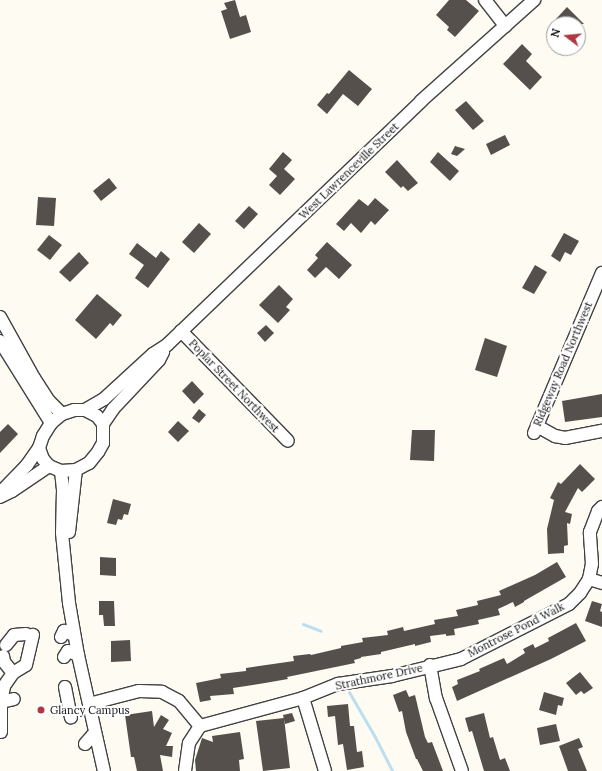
<!DOCTYPE html>
<style>
body{margin:0}
#map{position:relative;width:602px;height:771px;overflow:hidden;background:#fdfbf2;font-family:Lora,serif}
div>[style]{position:absolute}
[style*='--x']{left:calc(var(--x)*1px);top:calc(var(--y)*1px);width:calc(var(--w)*1px);rotate:calc(var(--a)*1deg)}
.stream>*{height:3px;margin:-1.5px;padding:0 1.5px;transform-origin:1.5px;border-radius:1.5px;background:#bddeef}
.building>*{inset:0;background:#56504c}
.roads{filter:drop-shadow(1px 0 #424242) drop-shadow(-1px 0 #424242) drop-shadow(0 1px #424242) drop-shadow(0 -1px #424242)}
.minor>*{height:12px;margin:-6px;padding:0 6px;transform-origin:6px;border-radius:6px;background:#fff}
.dots>*{width:11px;height:11px;translate:-50% -50%;box-sizing:border-box;border:2px solid #fff;border-radius:50%}
span{translate:-50% -50%;white-space:nowrap;text-align:center;line-height:1.15;-webkit-text-stroke:4px #fff;paint-order:stroke}
.street-label{font-size:11px;color:#0f0f0f}
.poi-label{font-size:11px;color:#0f0f0f}
.left{translate:0 -50%;text-align:left}
.north{position:absolute;left:546px;top:16px;width:40px;height:40px;box-sizing:border-box;background:#fff;border:1px solid #9f9f9f;border-radius:50%;rotate:286deg;font-size:11px;font-weight:700;line-height:16px;text-align:center;color:#0f0f0f}
.north::after{content:'';display:block;margin:auto;width:14px;height:18px;background:#ae3843;clip-path:polygon(50% 0,100% 100%,50% 72%,0 100%)}
</style>
<div id="map">
<div class="stream">
<div style="--x:303;--y:624;--w:19;--a:21"></div>
<div style="--x:349;--y:692;--w:52;--a:60"></div>
<div style="--x:375;--y:737;--w:38;--a:63"></div>
</div>
<div class="building">
<div style="clip-path:polygon(235px 0,240px 17px,246px 15px,251px 32px,230px 39px,221px 11px,227px 9px,224px 3px)"></div>
<div style="clip-path:polygon(449px 0,466px 0,479px 11px,455px 37px,447px 30px,449px 27px,436px 15px)"></div>
<div style="clip-path:polygon(567px 7px,584px 24px,561px 24px,556px 19px)"></div>
<div style="clip-path:polygon(522px 44px,532px 54px,526px 61px,542px 77px,530px 90px,503px 64px)"></div>
<div style="clip-path:polygon(349px 70px,372px 89px,358px 106px,343px 94px,327px 114px,317px 105px,327px 93px,329px 94px)"></div>
<div style="clip-path:polygon(466px 101px,484px 121px,473px 130px,455px 110px)"></div>
<div style="clip-path:polygon(505px 135px,510px 145px,491px 155px,486px 144px)"></div>
<div style="clip-path:polygon(455px 146px,465px 149px,457px 156px,451px 154px)"></div>
<div style="clip-path:polygon(283px 152px,292px 160px,284px 169px,295px 179px,280px 195px,269px 185px,277px 176px,269px 169px)"></div>
<div style="clip-path:polygon(438px 152px,459px 171px,450px 181px,430px 162px)"></div>
<div style="clip-path:polygon(397px 160px,418px 183px,408px 191px,403px 186px,401px 188px,385px 172px)"></div>
<div style="clip-path:polygon(109px 178px,117px 188px,101px 201px,93px 191px)"></div>
<div style="clip-path:polygon(38px 197px,56px 198px,54px 226px,36px 225px)"></div>
<div style="clip-path:polygon(375px 198px,389px 210px,375px 225px,371px 221px,361px 233px,351px 223px,344px 231px,336px 224px,359px 199px,368px 206px)"></div>
<div style="clip-path:polygon(249px 206px,258px 214px,244px 229px,235px 221px)"></div>
<div style="clip-path:polygon(199px 223px,211px 234px,194px 253px,182px 242px)"></div>
<div style="clip-path:polygon(564px 233px,579px 241px,571px 255px,565px 252px,560px 262px,551px 256px)"></div>
<div style="clip-path:polygon(49px 235px,62px 245px,50px 260px,37px 250px)"></div>
<div style="clip-path:polygon(327px 242px,352px 265px,339px 279px,326px 267px,315px 278px,307px 270px,318px 258px,315px 255px)"></div>
<div style="clip-path:polygon(137px 243px,156px 258px,161px 251px,170px 259px,148px 288px,135px 278px,144px 265px,129px 254px)"></div>
<div style="clip-path:polygon(79px 252px,89px 263px,70px 282px,59px 272px)"></div>
<div style="clip-path:polygon(535px 265px,547px 272px,534px 294px,522px 288px)"></div>
<div style="clip-path:polygon(279px 285px,293px 299px,286px 307px,290px 310px,278px 323px,259px 305px)"></div>
<div style="clip-path:polygon(97px 294px,122px 315px,113px 326px,110px 323px,96px 339px,75px 320px)"></div>
<div style="clip-path:polygon(266px 325px,274px 333px,265px 342px,257px 333px)"></div>
<div style="clip-path:polygon(485px 338px,507px 346px,497px 377px,475px 370px)"></div>
<div style="clip-path:polygon(192px 381px,204px 394px,194px 404px,182px 391px)"></div>
<div style="clip-path:polygon(602px 394px,602px 417px,565px 422px,562px 401px)"></div>
<div style="clip-path:polygon(199px 409px,206px 415px,199px 423px,192px 418px)"></div>
<div style="clip-path:polygon(178px 421px,189px 431px,178px 442px,168px 432px)"></div>
<div style="clip-path:polygon(8px 424px,18px 434px,0 453px,0 432px)"></div>
<div style="clip-path:polygon(412px 430px,435px 430px,434px 461px,410px 460px)"></div>
<div style="clip-path:polygon(580px 464px,595px 479px,582px 492px,578px 488px,565px 512px,572px 514px,570px 524px,567px 523px,568px 545px,564px 546px,564px 553px,548px 554px,547px 529px,554px 500px,550px 498px,558px 482px,561px 484px)"></div>
<div style="clip-path:polygon(113px 499px,131px 504px,128px 515px,124px 514px,122px 520px,118px 519px,116px 525px,107px 523px)"></div>
<div style="clip-path:polygon(100px 557px,116px 558px,116px 576px,100px 575px)"></div>
<div style="clip-path:polygon(557px 562px,566px 577px,524px 601px,524px 602px,515px 607px,513px 602px,498px 609px,500px 615px,478px 620px,479px 624px,454px 629px,455px 635px,446px 636px,446px 634px,430px 636px,431px 642px,415px 646px,415px 644px,381px 652px,381px 654px,361px 657px,361px 658px,354px 660px,355px 663px,287px 677px,288px 679px,265px 683px,233px 688px,234px 694px,210px 696px,211px 700px,200px 702px,196px 683px,221px 678px,220px 674px,246px 671px,246px 668px,294px 661px,293px 656px,310px 654px,311px 655px,341px 648px,341px 646px,363px 642px,362px 638px,388px 635px,387px 631px,403px 627px,404px 631px,435px 624px,434px 620px,458px 616px,456px 610px,478px 605px,477px 601px,501px 595px,499px 591px,535px 575px)"></div>
<div style="clip-path:polygon(99px 601px,114px 601px,115px 626px,104px 626px,103px 615px,99px 615px)"></div>
<div style="clip-path:polygon(592px 601px,602px 604px,600px 611px,602px 612px,602px 627px,585px 621px)"></div>
<div style="clip-path:polygon(576px 623px,586px 641px,551px 659px,457px 701px,452px 687px,458px 684px,457px 680px,480px 671px,479px 669px,504px 658px,507px 664px,525px 653px,523px 649px,533px 644px,535px 648px,549px 641px,548px 638px)"></div>
<div style="clip-path:polygon(130px 640px,131px 661px,111px 662px,111px 641px)"></div>
<div style="clip-path:polygon(580px 672px,593px 688px,584px 694px,581px 691px,576px 695px,566px 683px)"></div>
<div style="clip-path:polygon(406px 690px,409px 697px,415px 695px,425px 737px,428px 743px,432px 742px,443px 771px,423px 771px,417px 759px,416px 759px,406px 732px,402px 711px,399px 712px,393px 695px)"></div>
<div style="clip-path:polygon(544px 692px,564px 698px,562px 706px,558px 705px,556px 715px,539px 710px)"></div>
<div style="clip-path:polygon(348px 704px,350px 726px,354px 726px,357px 752px,362px 751px,364px 767px,347px 770px,343px 744px,338px 745px,335px 716px,328px 717px,327px 706px)"></div>
<div style="clip-path:polygon(152px 711px,154px 727px,161px 715px,169px 720px,163px 729px,172px 733px,166px 746px,173px 746px,172px 757px,160px 755px,163px 771px,137px 771px,134px 757px,131px 757px,125px 715px)"></div>
<div style="clip-path:polygon(292px 713px,295px 721px,285px 724px,283px 715px)"></div>
<div style="clip-path:polygon(484px 713px,490px 738px,493px 737px,500px 760px,505px 758px,510px 771px,484px 771px,472px 731px,469px 732px,465px 718px)"></div>
<div style="clip-path:polygon(284px 718px,290px 768px,263px 771px,256px 721px)"></div>
<div style="clip-path:polygon(556px 724px,560px 741px,540px 745px,537px 728px)"></div>
<div style="clip-path:polygon(240px 732px,244px 759px,239px 760px,240px 771px,196px 771px,195px 760px,202px 738px,213px 742px,212px 736px)"></div>
<div style="clip-path:polygon(579px 738px,583px 747px,578px 749px,587px 771px,568px 771px,559px 746px)"></div>
</div>
<div class="roads">
<div class="minor">
<div style="--x:485;--y:0;--w:33;--a:52"></div>
<div style="--x:0;--y:317;--w:70;--a:60.9"></div>
<div style="--x:34;--y:378;--w:27;--a:57"></div>
<div style="--x:49;--y:401;--w:18;--a:45"></div>
<div style="--x:181;--y:331;--w:153;--a:45.8"></div>
<div style="--x:0;--y:341;--w:97;--a:58.1"></div>
<div style="--x:74;--y:410;--w:11;--a:0"></div>
<div style="--x:85;--y:410;--w:13;--a:27"></div>
<div style="--x:97;--y:416;--w:10;--a:53"></div>
<div style="--x:103;--y:424;--w:19;--a:90"></div>
<div style="--x:103;--y:443;--w:10;--a:119"></div>
<div style="--x:98;--y:452;--w:14;--a:129"></div>
<div style="--x:89;--y:463;--w:15;--a:152"></div>
<div style="--x:76;--y:470;--w:15;--a:176"></div>
<div style="--x:61;--y:471;--w:13;--a:-157"></div>
<div style="--x:49;--y:466;--w:9;--a:-131"></div>
<div style="--x:43;--y:459;--w:12;--a:-110"></div>
<div style="--x:39;--y:448;--w:13;--a:-72"></div>
<div style="--x:43;--y:436;--w:15;--a:-58"></div>
<div style="--x:51;--y:423;--w:14;--a:-39"></div>
<div style="--x:62;--y:414;--w:13;--a:-18"></div>
<div style="--x:85;--y:410;--w:22;--a:-30"></div>
<div style="--x:104;--y:399;--w:67;--a:-42.6"></div>
<div style="--x:153;--y:354;--w:17;--a:-33"></div>
<div style="--x:167;--y:345;--w:352;--a:-43.8"></div>
<div style="--x:421;--y:101;--w:152;--a:-41.8"></div>
<div style="--x:103;--y:424;--w:18;--a:-56"></div>
<div style="--x:113;--y:409;--w:67;--a:-46.8"></div>
<div style="--x:159;--y:360;--w:9;--a:-63"></div>
<div style="--x:537;--y:426;--w:21;--a:29"></div>
<div style="--x:555;--y:436;--w:10;--a:11"></div>
<div style="--x:565;--y:438;--w:38;--a:-11"></div>
<div style="--x:534;--y:433;--w:174;--a:-67"></div>
<div style="--x:61;--y:471;--w:19;--a:84"></div>
<div style="--x:63;--y:490;--w:43;--a:91.3"></div>
<div style="--x:62;--y:533;--w:70;--a:84.3"></div>
<div style="--x:69;--y:603;--w:53;--a:80.2"></div>
<div style="--x:78;--y:655;--w:119;--a:77.4"></div>
<div style="--x:0;--y:493;--w:39;--a:-46"></div>
<div style="--x:27;--y:465;--w:21;--a:-55"></div>
<div style="--x:0;--y:497;--w:13;--a:-27"></div>
<div style="--x:12;--y:491;--w:45;--a:-34"></div>
<div style="--x:69;--y:532;--w:62;--a:-83.6"></div>
<div style="--x:589;--y:579;--w:14;--a:17"></div>
<div style="--x:61;--y:637;--w:7;--a:-63"></div>
<div style="--x:64;--y:631;--w:11;--a:22"></div>
<div style="--x:6;--y:645;--w:13;--a:-51"></div>
<div style="--x:14;--y:635;--w:12;--a:-5"></div>
<div style="--x:64;--y:657;--w:7;--a:-56"></div>
<div style="--x:68;--y:651;--w:11;--a:22"></div>
<div style="--x:430;--y:665;--w:34;--a:80"></div>
<div style="--x:436;--y:698;--w:77;--a:70.4"></div>
<div style="--x:13;--y:673;--w:15;--a:-32"></div>
<div style="--x:26;--y:665;--w:31;--a:-77"></div>
<div style="--x:65;--y:687;--w:31;--a:79"></div>
<div style="--x:303;--y:698;--w:76;--a:73.2"></div>
<div style="--x:1;--y:702;--w:16;--a:-79"></div>
<div style="--x:4;--y:686;--w:16;--a:-55"></div>
<div style="--x:13;--y:673;--w:14;--a:-129"></div>
<div style="--x:4;--y:662;--w:6;--a:-99"></div>
<div style="--x:89;--y:704;--w:52;--a:-14.6"></div>
<div style="--x:139;--y:691;--w:23;--a:2"></div>
<div style="--x:162;--y:692;--w:19;--a:28"></div>
<div style="--x:179;--y:701;--w:33;--a:50"></div>
<div style="--x:1;--y:732;--w:30;--a:-90"></div>
<div style="--x:1;--y:702;--w:13;--a:-13"></div>
<div style="--x:85;--y:744;--w:11;--a:-49"></div>
<div style="--x:92;--y:736;--w:7;--a:45"></div>
<div style="--x:185;--y:771;--w:28;--a:-82"></div>
<div style="--x:189;--y:743;--w:20;--a:-57"></div>
<div style="--x:200;--y:726;--w:107;--a:-15.2"></div>
<div style="--x:303;--y:698;--w:38;--a:-22"></div>
<div style="--x:338;--y:684;--w:55;--a:-8.4"></div>
<div style="--x:392;--y:676;--w:71;--a:-13.8"></div>
<div style="--x:461;--y:659;--w:121;--a:-27"></div>
<div style="--x:569;--y:604;--w:16;--a:-45"></div>
<div style="--x:580;--y:593;--w:17;--a:-57"></div>
<div style="--x:589;--y:579;--w:15;--a:-79"></div>
<div style="--x:592;--y:564;--w:32;--a:-94"></div>
<div style="--x:590;--y:532;--w:22;--a:-69"></div>
<div style="--x:598;--y:511;--w:6;--a:-45"></div>
</div>
</div>
<div class="dots">
<div style="left:41px;top:710px;background:#ae3843"></div>
</div>
<div class="street-label">
<span style="left:349px;top:171px;rotate:-44deg">West Lawrenceville Street</span>
<span style="left:563px;top:364px;rotate:-67deg">Ridgeway Road Northwest</span>
<span style="left:234px;top:386px;rotate:46deg">Poplar Street Northwest</span>
<span style="left:516px;top:630px;rotate:-27deg">Montrose Pond Walk</span>
<span style="left:379px;top:677px;rotate:-12deg">Strathmore Drive</span>
</div>
<div class="poi-label">
<span class="left" style="left:50px;top:710px">Glancy Campus</span>
</div>
<div class="north">N</div>
</div>
